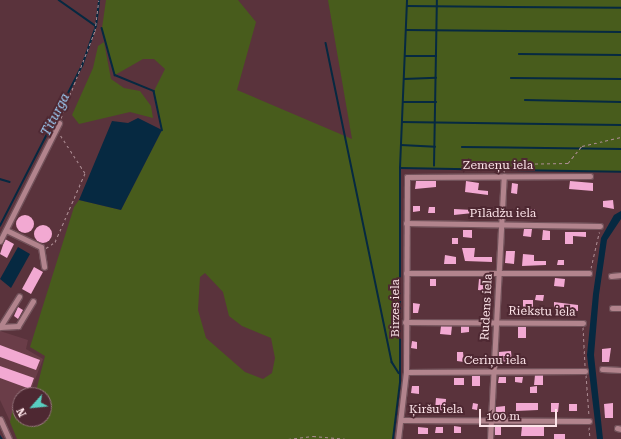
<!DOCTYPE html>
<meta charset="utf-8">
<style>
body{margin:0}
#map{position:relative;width:621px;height:439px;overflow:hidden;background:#5a333c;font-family:"Roboto Serif",serif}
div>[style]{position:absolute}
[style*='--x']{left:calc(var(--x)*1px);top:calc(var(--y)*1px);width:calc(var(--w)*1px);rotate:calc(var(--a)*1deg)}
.built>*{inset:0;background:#6a3d48}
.green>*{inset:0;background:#485c1c}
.water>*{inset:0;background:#062941}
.stream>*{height:1.5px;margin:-0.75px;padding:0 0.75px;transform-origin:0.75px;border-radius:0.75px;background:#062941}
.building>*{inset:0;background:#f2a9d2}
.round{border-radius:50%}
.path>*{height:1px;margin-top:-0.5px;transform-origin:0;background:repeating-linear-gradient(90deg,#ae8e95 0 3px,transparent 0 6px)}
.roads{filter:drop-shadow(1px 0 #72525a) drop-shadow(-1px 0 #72525a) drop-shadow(0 1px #72525a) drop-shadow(0 -1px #72525a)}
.minor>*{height:5px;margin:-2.5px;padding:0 2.5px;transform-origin:2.5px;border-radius:2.5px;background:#b2848d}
span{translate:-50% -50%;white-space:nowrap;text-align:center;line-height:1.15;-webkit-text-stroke:4px #4e2832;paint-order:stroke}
.street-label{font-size:12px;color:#fce3e8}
.water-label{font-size:13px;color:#a1d2fc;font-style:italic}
.north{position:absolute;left:12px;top:387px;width:40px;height:40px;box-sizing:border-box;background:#4e2832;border:1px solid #94737b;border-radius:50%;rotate:243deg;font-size:11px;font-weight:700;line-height:16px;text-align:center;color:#fce3e8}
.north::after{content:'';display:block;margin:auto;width:14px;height:18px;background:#58cec0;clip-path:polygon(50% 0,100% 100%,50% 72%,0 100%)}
.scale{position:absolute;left:479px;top:409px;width:78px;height:18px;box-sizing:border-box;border:2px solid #fce3e8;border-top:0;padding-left:5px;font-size:12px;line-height:14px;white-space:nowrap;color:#fce3e8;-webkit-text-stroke:3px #4e2832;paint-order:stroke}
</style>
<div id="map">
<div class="built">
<div style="clip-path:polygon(0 331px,28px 340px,26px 349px,43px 359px,29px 395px,20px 395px,16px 434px,0 400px)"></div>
</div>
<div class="green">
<div style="clip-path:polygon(evenodd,106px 0,238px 0,256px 22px,237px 90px,352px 139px,328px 0,621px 0,621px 172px,400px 168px,400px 383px,393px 439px,17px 439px,10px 422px,13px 408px,20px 404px,20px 419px,44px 419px,44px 395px,35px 395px,45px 356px,30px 347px,74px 207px,79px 200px,121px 210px,162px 130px,154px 91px,165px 69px,154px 59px,143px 59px,115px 75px,102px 28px,106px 0,205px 273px,223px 292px,229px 316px,242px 326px,271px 338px,275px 358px,272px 373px,263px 379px,245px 372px,206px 338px,198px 310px,200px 277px,205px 273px)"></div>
<div style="clip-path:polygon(104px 42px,111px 79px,124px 88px,140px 91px,151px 106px,153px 118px,130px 112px,79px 124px,72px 115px,93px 68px,98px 46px)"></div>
</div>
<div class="water">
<div style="clip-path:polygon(138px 118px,162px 130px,121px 210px,79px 200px,112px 121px,128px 123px)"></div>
<div style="clip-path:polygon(621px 211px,621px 219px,607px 240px,599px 295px,594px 355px,603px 439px,597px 439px,587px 355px,593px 294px,601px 238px,614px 215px)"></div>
<div style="clip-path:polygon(18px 247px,30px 254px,11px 288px,0 279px)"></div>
</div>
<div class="stream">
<div style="--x:59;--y:0;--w:45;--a:35.1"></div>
<div style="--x:407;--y:6;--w:214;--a:0.5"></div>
<div style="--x:102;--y:28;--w:49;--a:74.5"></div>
<div style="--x:115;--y:75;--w:42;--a:22.3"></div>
<div style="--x:154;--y:91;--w:40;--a:78"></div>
<div style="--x:406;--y:30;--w:215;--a:0.5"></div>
<div style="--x:326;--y:43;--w:326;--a:78.3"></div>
<div style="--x:392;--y:362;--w:13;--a:58"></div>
<div style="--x:519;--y:54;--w:102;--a:0.6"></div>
<div style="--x:405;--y:56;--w:31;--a:0"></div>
<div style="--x:511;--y:78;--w:110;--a:0.5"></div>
<div style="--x:404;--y:79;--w:32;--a:-2"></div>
<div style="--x:525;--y:100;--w:96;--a:1.2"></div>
<div style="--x:403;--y:102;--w:33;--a:0"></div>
<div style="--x:402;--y:122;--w:219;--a:0.8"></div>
<div style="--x:401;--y:145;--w:34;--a:3"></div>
<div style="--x:462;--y:147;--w:159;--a:0.7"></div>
<div style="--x:434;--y:166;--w:166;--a:-89"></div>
<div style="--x:400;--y:168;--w:168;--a:-87.6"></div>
<div style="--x:0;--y:179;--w:10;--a:17"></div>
<div style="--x:0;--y:226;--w:180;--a:-62.9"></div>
<div style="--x:82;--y:66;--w:42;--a:-70.7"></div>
<div style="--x:96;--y:26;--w:26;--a:-83"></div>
<div style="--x:0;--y:436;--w:4;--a:56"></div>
<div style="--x:393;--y:439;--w:56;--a:-82.9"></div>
<div style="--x:400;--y:383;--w:215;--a:-90"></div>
<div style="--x:400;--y:168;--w:221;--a:1"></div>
</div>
<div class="building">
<div style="clip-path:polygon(416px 181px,436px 181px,436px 187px,415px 189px)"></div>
<div style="clip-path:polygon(466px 181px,479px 183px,478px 190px,488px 191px,488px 195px,465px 192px)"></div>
<div style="clip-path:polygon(570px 181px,593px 183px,593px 191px,569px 189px)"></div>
<div style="clip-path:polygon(512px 183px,518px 184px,517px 194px,511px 193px)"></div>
<div style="clip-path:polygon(613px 200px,614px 209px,603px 207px,603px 201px)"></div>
<div style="clip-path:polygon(413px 206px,420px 206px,420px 211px,413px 212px)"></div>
<div style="clip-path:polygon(429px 207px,435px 207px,435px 213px,428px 213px)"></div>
<div style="clip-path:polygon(483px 207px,489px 208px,488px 216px,482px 215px)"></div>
<div style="clip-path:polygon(454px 209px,473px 210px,473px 213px,454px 215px)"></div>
<div style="clip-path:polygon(527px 209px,535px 209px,535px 214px,527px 214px)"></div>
<div class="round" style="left:16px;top:215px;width:18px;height:18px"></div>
<div class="round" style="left:34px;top:225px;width:18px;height:18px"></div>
<div style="clip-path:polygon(524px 229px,532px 229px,531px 237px,523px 236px)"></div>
<div style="clip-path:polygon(463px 230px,472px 230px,472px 238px,463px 237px)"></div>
<div style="clip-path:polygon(543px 230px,550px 231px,550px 240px,542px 240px)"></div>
<div style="clip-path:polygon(565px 232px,586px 232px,586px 237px,573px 236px,573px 244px,565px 244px)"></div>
<div style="clip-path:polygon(452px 238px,458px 238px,458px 244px,452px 244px)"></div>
<div style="clip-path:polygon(5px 239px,14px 244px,7px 258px,0 254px)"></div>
<div style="clip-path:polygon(462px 248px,475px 248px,474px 257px,492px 257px,492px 262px,465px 261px)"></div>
<div style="clip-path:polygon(506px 251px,515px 251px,514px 264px,505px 263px)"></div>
<div style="clip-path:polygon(523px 254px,534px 255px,534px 261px,546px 261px,546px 265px,522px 266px)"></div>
<div style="clip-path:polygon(445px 255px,456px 257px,456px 264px,444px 264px)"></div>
<div style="clip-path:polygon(558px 260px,564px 260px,564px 265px,557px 265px)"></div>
<div style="clip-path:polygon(34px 267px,43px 272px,31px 294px,22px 289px)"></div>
<div style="clip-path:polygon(555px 278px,565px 279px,564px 287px,554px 286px)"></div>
<div style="clip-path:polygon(430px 279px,436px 279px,436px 286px,430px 286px)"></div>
<div style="clip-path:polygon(479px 279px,488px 280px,487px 291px,478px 290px)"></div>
<div style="clip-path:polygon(536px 295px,544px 295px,543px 301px,535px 300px)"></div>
<div style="clip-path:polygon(523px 300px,533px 300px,533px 311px,523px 311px)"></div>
<div style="clip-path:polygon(554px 302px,578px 305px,578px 311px,554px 309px)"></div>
<div style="clip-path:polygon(413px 303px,420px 304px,418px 313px,413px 313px)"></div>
<div style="clip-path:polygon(18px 307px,23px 310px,18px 319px,14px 316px)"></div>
<div style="clip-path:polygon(441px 326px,452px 326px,451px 335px,440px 334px)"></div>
<div style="clip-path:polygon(461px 326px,469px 326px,469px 332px,461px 333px)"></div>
<div style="clip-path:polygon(481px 326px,489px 326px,489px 338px,481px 338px)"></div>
<div style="clip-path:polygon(518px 327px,526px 327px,526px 338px,518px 338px)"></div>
<div style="clip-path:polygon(412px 341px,417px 342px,417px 349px,411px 348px)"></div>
<div style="clip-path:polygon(0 345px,40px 360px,36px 370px,0 357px)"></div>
<div style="clip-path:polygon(611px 348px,609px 362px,602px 362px,602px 349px)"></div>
<div style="clip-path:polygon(511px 351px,512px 362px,499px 363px,499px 352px)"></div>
<div style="clip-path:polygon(457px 352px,463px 352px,464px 362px,457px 361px)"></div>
<div style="clip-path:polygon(0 366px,34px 378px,30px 389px,0 378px)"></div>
<div style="clip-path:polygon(535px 375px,543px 375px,543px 385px,534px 385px)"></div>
<div style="clip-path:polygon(472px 376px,480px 376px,480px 386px,472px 386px)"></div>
<div style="clip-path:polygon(499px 377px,506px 377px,506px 383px,498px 383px)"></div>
<div style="clip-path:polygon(515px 377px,523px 377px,522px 383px,515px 382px)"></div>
<div style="clip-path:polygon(454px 378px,464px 378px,464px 385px,454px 385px)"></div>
<div style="clip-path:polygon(412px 386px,419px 386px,419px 394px,411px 393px)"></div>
<div style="clip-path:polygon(537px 386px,537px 393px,530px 393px,530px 387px)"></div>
<div style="clip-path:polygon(436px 398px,446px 399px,445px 411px,435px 410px)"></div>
<div style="clip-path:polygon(473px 403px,478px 404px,477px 410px,472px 409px)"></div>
<div style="clip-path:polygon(516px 403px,538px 403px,538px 410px,516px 411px)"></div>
<div style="clip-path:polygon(551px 403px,559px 403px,558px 412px,551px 412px)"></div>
<div style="clip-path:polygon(613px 403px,613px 418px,605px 418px,604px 404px)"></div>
<div style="clip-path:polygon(569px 404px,577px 404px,577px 411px,569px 411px)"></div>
<div style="clip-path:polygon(505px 406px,505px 412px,495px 412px,496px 407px)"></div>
<div style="clip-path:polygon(454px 426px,461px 427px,461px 433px,454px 433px)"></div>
<div style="clip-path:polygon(522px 426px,544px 427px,544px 436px,521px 436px)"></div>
<div style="clip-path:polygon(418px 427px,428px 428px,428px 434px,418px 434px)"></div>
<div style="clip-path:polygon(436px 427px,443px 427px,443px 433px,435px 433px)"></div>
<div style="clip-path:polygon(495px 427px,501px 427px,501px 435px,495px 435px)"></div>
<div style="clip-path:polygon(554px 434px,565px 434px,565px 439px,554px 439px)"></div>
</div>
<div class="path">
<div style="--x:61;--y:118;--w:93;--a:-68.7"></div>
<div style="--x:95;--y:31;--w:31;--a:-83"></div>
<div style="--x:504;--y:172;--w:8;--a:-83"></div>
<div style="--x:505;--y:164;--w:63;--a:-0.9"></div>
<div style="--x:568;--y:163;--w:22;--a:-51"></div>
<div style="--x:582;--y:146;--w:40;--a:-13"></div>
<div style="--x:46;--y:248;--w:11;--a:-34"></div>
<div style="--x:55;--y:242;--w:75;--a:-66.5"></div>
<div style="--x:85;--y:173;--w:48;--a:-123"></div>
<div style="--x:591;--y:268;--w:37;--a:-77"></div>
<div style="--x:583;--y:327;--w:39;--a:87"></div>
<div style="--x:586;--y:375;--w:41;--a:85.8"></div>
<div style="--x:589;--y:427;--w:12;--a:85"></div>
<div style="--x:288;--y:439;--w:25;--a:-7"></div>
<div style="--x:313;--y:436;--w:32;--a:5"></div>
</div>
<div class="roads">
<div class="minor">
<div style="--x:406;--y:223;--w:194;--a:0.9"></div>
<div style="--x:6;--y:230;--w:39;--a:26"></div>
<div style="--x:41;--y:247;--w:20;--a:81"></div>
<div style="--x:0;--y:241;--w:132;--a:-63.4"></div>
<div style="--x:406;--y:273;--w:183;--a:0"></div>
<div style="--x:611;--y:276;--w:10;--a:-6"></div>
<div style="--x:612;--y:308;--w:9;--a:0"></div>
<div style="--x:405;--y:322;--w:178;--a:0.3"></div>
<div style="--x:0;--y:327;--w:18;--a:-3"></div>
<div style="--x:18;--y:326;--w:29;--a:-59"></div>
<div style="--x:0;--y:327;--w:36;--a:-58"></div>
<div style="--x:602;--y:369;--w:19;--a:3"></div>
<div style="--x:406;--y:372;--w:179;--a:-0.3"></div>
<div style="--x:0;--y:419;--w:22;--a:66"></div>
<div style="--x:402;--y:420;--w:187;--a:0.3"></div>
<div style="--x:617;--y:428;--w:4;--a:14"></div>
<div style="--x:398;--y:439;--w:67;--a:-83.2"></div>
<div style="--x:406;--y:372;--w:195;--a:-89.7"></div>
<div style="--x:407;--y:177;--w:183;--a:-0.3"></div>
<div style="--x:490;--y:439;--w:263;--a:-87"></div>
</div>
</div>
<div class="street-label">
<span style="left:498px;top:166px">Zemeņu iela</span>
<span style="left:503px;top:214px">Pīlādžu iela</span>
<span style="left:487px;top:307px;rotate:-87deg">Rudens iela</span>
<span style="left:396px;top:308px;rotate:-90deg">Birzes iela</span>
<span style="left:542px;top:312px;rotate:1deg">Riekstu iela</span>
<span style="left:495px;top:361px">Ceriņu iela</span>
<span style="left:436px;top:410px">Ķiršu iela</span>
</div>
<div class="water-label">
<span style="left:56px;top:115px;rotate:-63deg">Titurga</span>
</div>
<div class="north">N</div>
<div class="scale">100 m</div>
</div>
